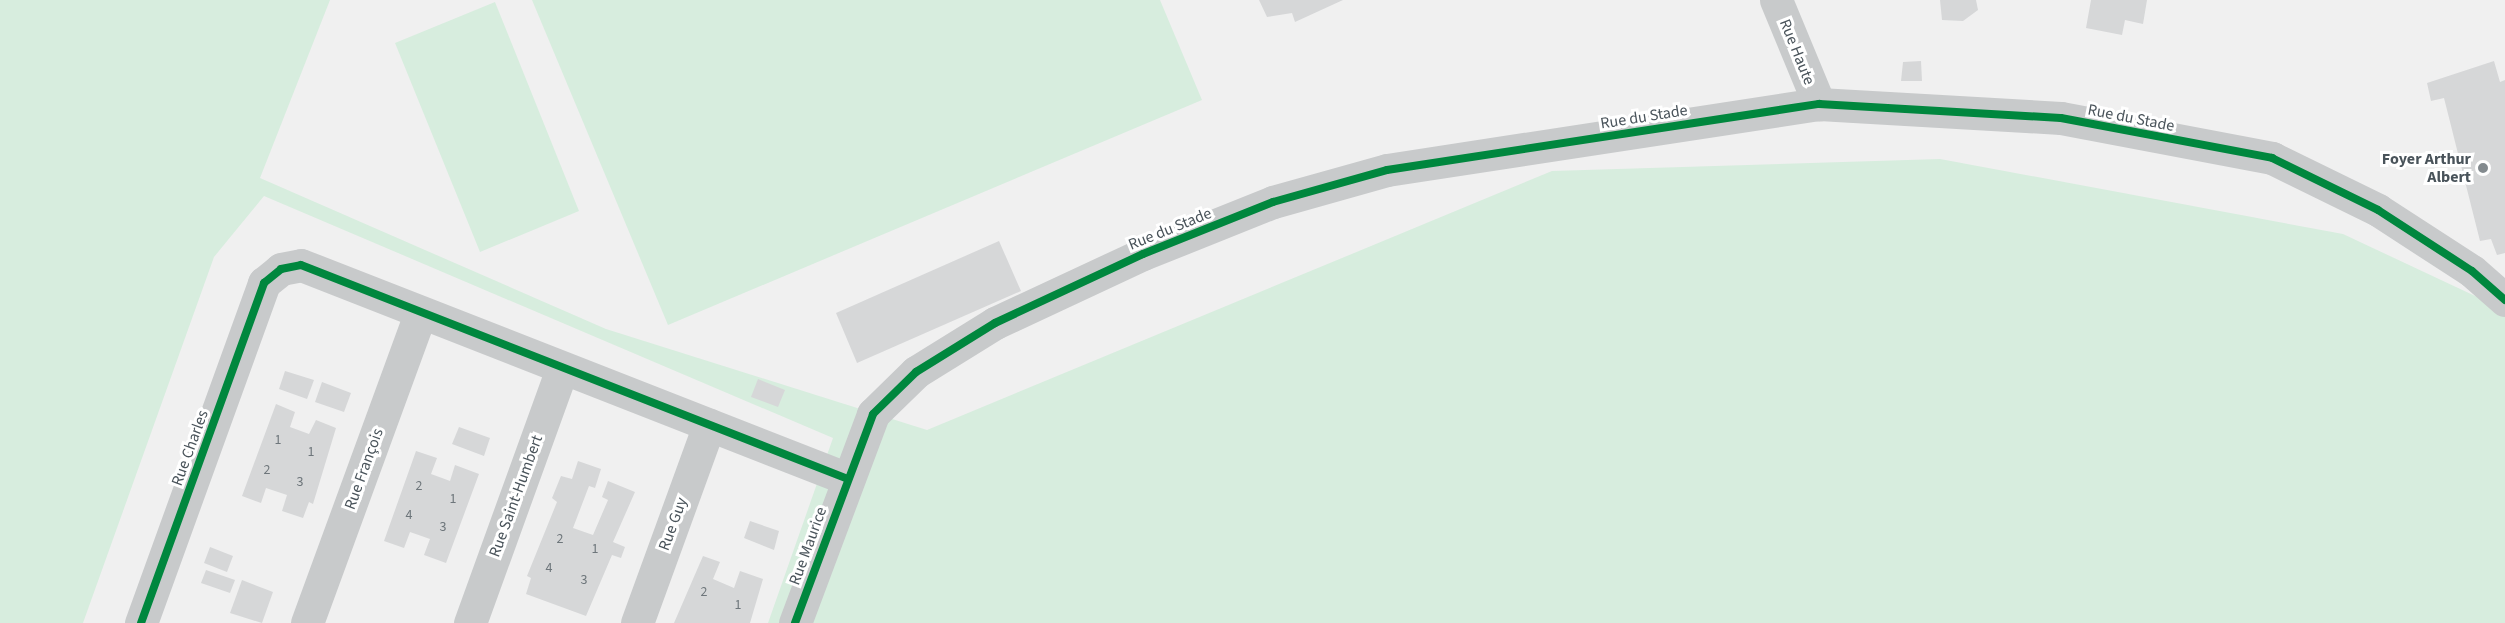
<!DOCTYPE html>
<meta charset="utf-8">
<style>
body{margin:0}
#map{position:relative;width:2505px;height:623px;overflow:hidden;background:#f0f0f0;font-family:"Source Sans 3",sans-serif}
div>[style]{position:absolute}
[style*='--x']{left:calc(var(--x)*1px);top:calc(var(--y)*1px);width:calc(var(--w)*1px);rotate:calc(var(--a)*1deg)}
.green>*{inset:0;background:#d7edde}
.building>*{inset:0;background:#d6d7d8}
.street>*{height:33px;margin:-16.5px;padding:0 16.5px;transform-origin:16.5px;border-radius:16.5px;background:#c8cacb}
.cycleway>*{height:8px;margin:-4px;padding:0 4px;transform-origin:4px;border-radius:4px;background:#00873e}
.dots>*{width:16px;height:16px;translate:-50% -50%;box-sizing:border-box;border:3px solid #fff;border-radius:50%}
span{translate:-50% -50%;white-space:nowrap;text-align:center;line-height:1.15;-webkit-text-stroke:6px #fff;paint-order:stroke}
.number-label{font-size:14px;color:#6e767b}
.number-label span{-webkit-text-stroke-width:0}
.street-label{font-size:16px;color:#49535a}
.poi-label{font-size:16px;color:#49535a;font-weight:700}
.right{translate:-100% -50%;text-align:right}
</style>
<div id="map">
<div class="green">
<div style="clip-path:polygon(0 0,330px 0,260px 178px,606px 329px,927px 430px,1552px 171px,1940px 159px,2343px 234px,2505px 310px,2505px 623px,768px 623px,833px 438px,264px 196px,214px 257px,83px 623px,0 623px)"></div>
<div style="clip-path:polygon(532px 0,1160px 0,1202px 100px,668px 325px)"></div>
<div style="clip-path:polygon(495px 2px,579px 211px,480px 252px,395px 43px)"></div>
</div>
<div class="building">
<div style="clip-path:polygon(1259px 0,1343px 0,1295px 22px,1292px 13px,1267px 17px)"></div>
<div style="clip-path:polygon(1940px 0,1976px 0,1978px 10px,1963px 21px,1942px 20px)"></div>
<div style="clip-path:polygon(2091px 0,2147px 0,2143px 24px,2125px 20px,2122px 35px,2086px 28px)"></div>
<div style="clip-path:polygon(1921px 61px,1922px 81px,1901px 81px,1903px 62px)"></div>
<div style="clip-path:polygon(2494px 61px,2500px 82px,2505px 80px,2505px 253px,2497px 255px,2491px 239px,2480px 241px,2444px 98px,2431px 101px,2427px 83px)"></div>
<div style="clip-path:polygon(999px 241px,1021px 291px,857px 363px,836px 313px)"></div>
<div style="clip-path:polygon(285px 371px,314px 380px,307px 399px,279px 389px)"></div>
<div style="clip-path:polygon(758px 379px,785px 390px,778px 407px,751px 397px)"></div>
<div style="clip-path:polygon(322px 382px,351px 393px,344px 412px,315px 402px)"></div>
<div style="clip-path:polygon(276px 404px,295px 412px,290px 427px,309px 434px,316px 420px,336px 428px,313px 504px,309px 502px,303px 518px,282px 511px,287px 495px,266px 488px,261px 503px,242px 496px)"></div>
<div style="clip-path:polygon(459px 427px,490px 438px,484px 456px,452px 444px)"></div>
<div style="clip-path:polygon(416px 451px,437px 458px,431px 474px,442px 478px,450px 481px,455px 465px,479px 474px,446px 563px,424px 555px,430px 539px,410px 532px,404px 548px,384px 541px)"></div>
<div style="clip-path:polygon(578px 461px,601px 469px,595px 488px,589px 486px,573px 528px,593px 535px,608px 500px,602px 497px,608px 481px,635px 492px,613px 542px,625px 547px,621px 558px,612px 555px,586px 616px,526px 594px,531px 578px,527px 576px,557px 502px,552px 498px,561px 476px,572px 479px)"></div>
<div style="clip-path:polygon(750px 521px,779px 531px,774px 550px,744px 538px)"></div>
<div style="clip-path:polygon(210px 547px,233px 556px,227px 572px,204px 563px)"></div>
<div style="clip-path:polygon(703px 556px,720px 562px,713px 579px,734px 588px,740px 571px,763px 579px,750px 623px,674px 623px)"></div>
<div style="clip-path:polygon(206px 570px,235px 580px,230px 593px,201px 583px)"></div>
<div style="clip-path:polygon(242px 580px,273px 592px,262px 623px,230px 613px)"></div>
</div>
<div class="street">
<div style="--x:1776;--y:0;--w:113;--a:67.5"></div>
<div style="--x:141;--y:623;--w:362;--a:-70.1"></div>
<div style="--x:264;--y:283;--w:22;--a:-39"></div>
<div style="--x:281;--y:269;--w:20;--a:-11"></div>
<div style="--x:301;--y:265;--w:587;--a:21.37"></div>
<div style="--x:307;--y:623;--w:329;--a:-69.9"></div>
<div style="--x:470;--y:623;--w:270;--a:-70.1"></div>
<div style="--x:637;--y:623;--w:211;--a:-70"></div>
<div style="--x:795;--y:623;--w:223;--a:-69.5"></div>
<div style="--x:873;--y:414;--w:60;--a:-44.3"></div>
<div style="--x:916;--y:372;--w:93;--a:-31.8"></div>
<div style="--x:995;--y:323;--w:163;--a:-25"></div>
<div style="--x:1143;--y:254;--w:140;--a:-21.8"></div>
<div style="--x:1273;--y:202;--w:118;--a:-15.7"></div>
<div style="--x:1387;--y:170;--w:437;--a:-8.7"></div>
<div style="--x:1819;--y:104;--w:242;--a:3.3"></div>
<div style="--x:2061;--y:118;--w:215;--a:10.7"></div>
<div style="--x:2272;--y:158;--w:118;--a:26.1"></div>
<div style="--x:2378;--y:210;--w:112;--a:33"></div>
<div style="--x:2472;--y:271;--w:44;--a:41.3"></div>
</div>
<div class="cycleway">
<div style="--x:141;--y:623;--w:362;--a:-70.1"></div>
<div style="--x:264;--y:283;--w:22;--a:-39"></div>
<div style="--x:281;--y:269;--w:20;--a:-11"></div>
<div style="--x:301;--y:265;--w:587;--a:21.37"></div>
<div style="--x:795;--y:623;--w:223;--a:-69.5"></div>
<div style="--x:873;--y:414;--w:60;--a:-44.3"></div>
<div style="--x:916;--y:372;--w:93;--a:-31.8"></div>
<div style="--x:995;--y:323;--w:163;--a:-25"></div>
<div style="--x:1143;--y:254;--w:140;--a:-21.8"></div>
<div style="--x:1273;--y:202;--w:118;--a:-15.7"></div>
<div style="--x:1387;--y:170;--w:437;--a:-8.7"></div>
<div style="--x:1819;--y:104;--w:242;--a:3.3"></div>
<div style="--x:2061;--y:118;--w:215;--a:10.7"></div>
<div style="--x:2272;--y:158;--w:118;--a:26.1"></div>
<div style="--x:2378;--y:210;--w:112;--a:33"></div>
<div style="--x:2472;--y:271;--w:44;--a:41.3"></div>
</div>
<div class="dots">
<div style="left:2483px;top:168px;background:#838a8e"></div>
</div>
<div class="number-label">
<span style="left:278px;top:440px">1</span>
<span style="left:311px;top:452px">1</span>
<span style="left:267px;top:470px">2</span>
<span style="left:300px;top:482px">3</span>
<span style="left:419px;top:486px">2</span>
<span style="left:453px;top:499px">1</span>
<span style="left:409px;top:515px">4</span>
<span style="left:443px;top:527px">3</span>
<span style="left:560px;top:539px">2</span>
<span style="left:595px;top:549px">1</span>
<span style="left:549px;top:568px">4</span>
<span style="left:584px;top:580px">3</span>
<span style="left:704px;top:592px">2</span>
<span style="left:738px;top:605px">1</span>
</div>
<div class="street-label">
<span style="left:1797px;top:52px;rotate:68deg">Rue Haute</span>
<span style="left:1644px;top:117px;rotate:-9deg">Rue du Stade</span>
<span style="left:2131px;top:118px;rotate:11deg">Rue du Stade</span>
<span style="left:1170px;top:229px;rotate:-22deg">Rue du Stade</span>
<span style="left:190px;top:448px;rotate:-70deg">Rue Charles</span>
<span style="left:364px;top:469px;rotate:-70deg">Rue François</span>
<span style="left:516px;top:496px;rotate:-70deg">Rue Saint-Humbert</span>
<span style="left:673px;top:524px;rotate:-70deg">Rue Guy</span>
<span style="left:808px;top:546px;rotate:-70deg">Rue Maurice</span>
</div>
<div class="poi-label">
<span class="right" style="left:2471px;top:168px">Foyer Arthur<br>Albert</span>
</div>
</div>
